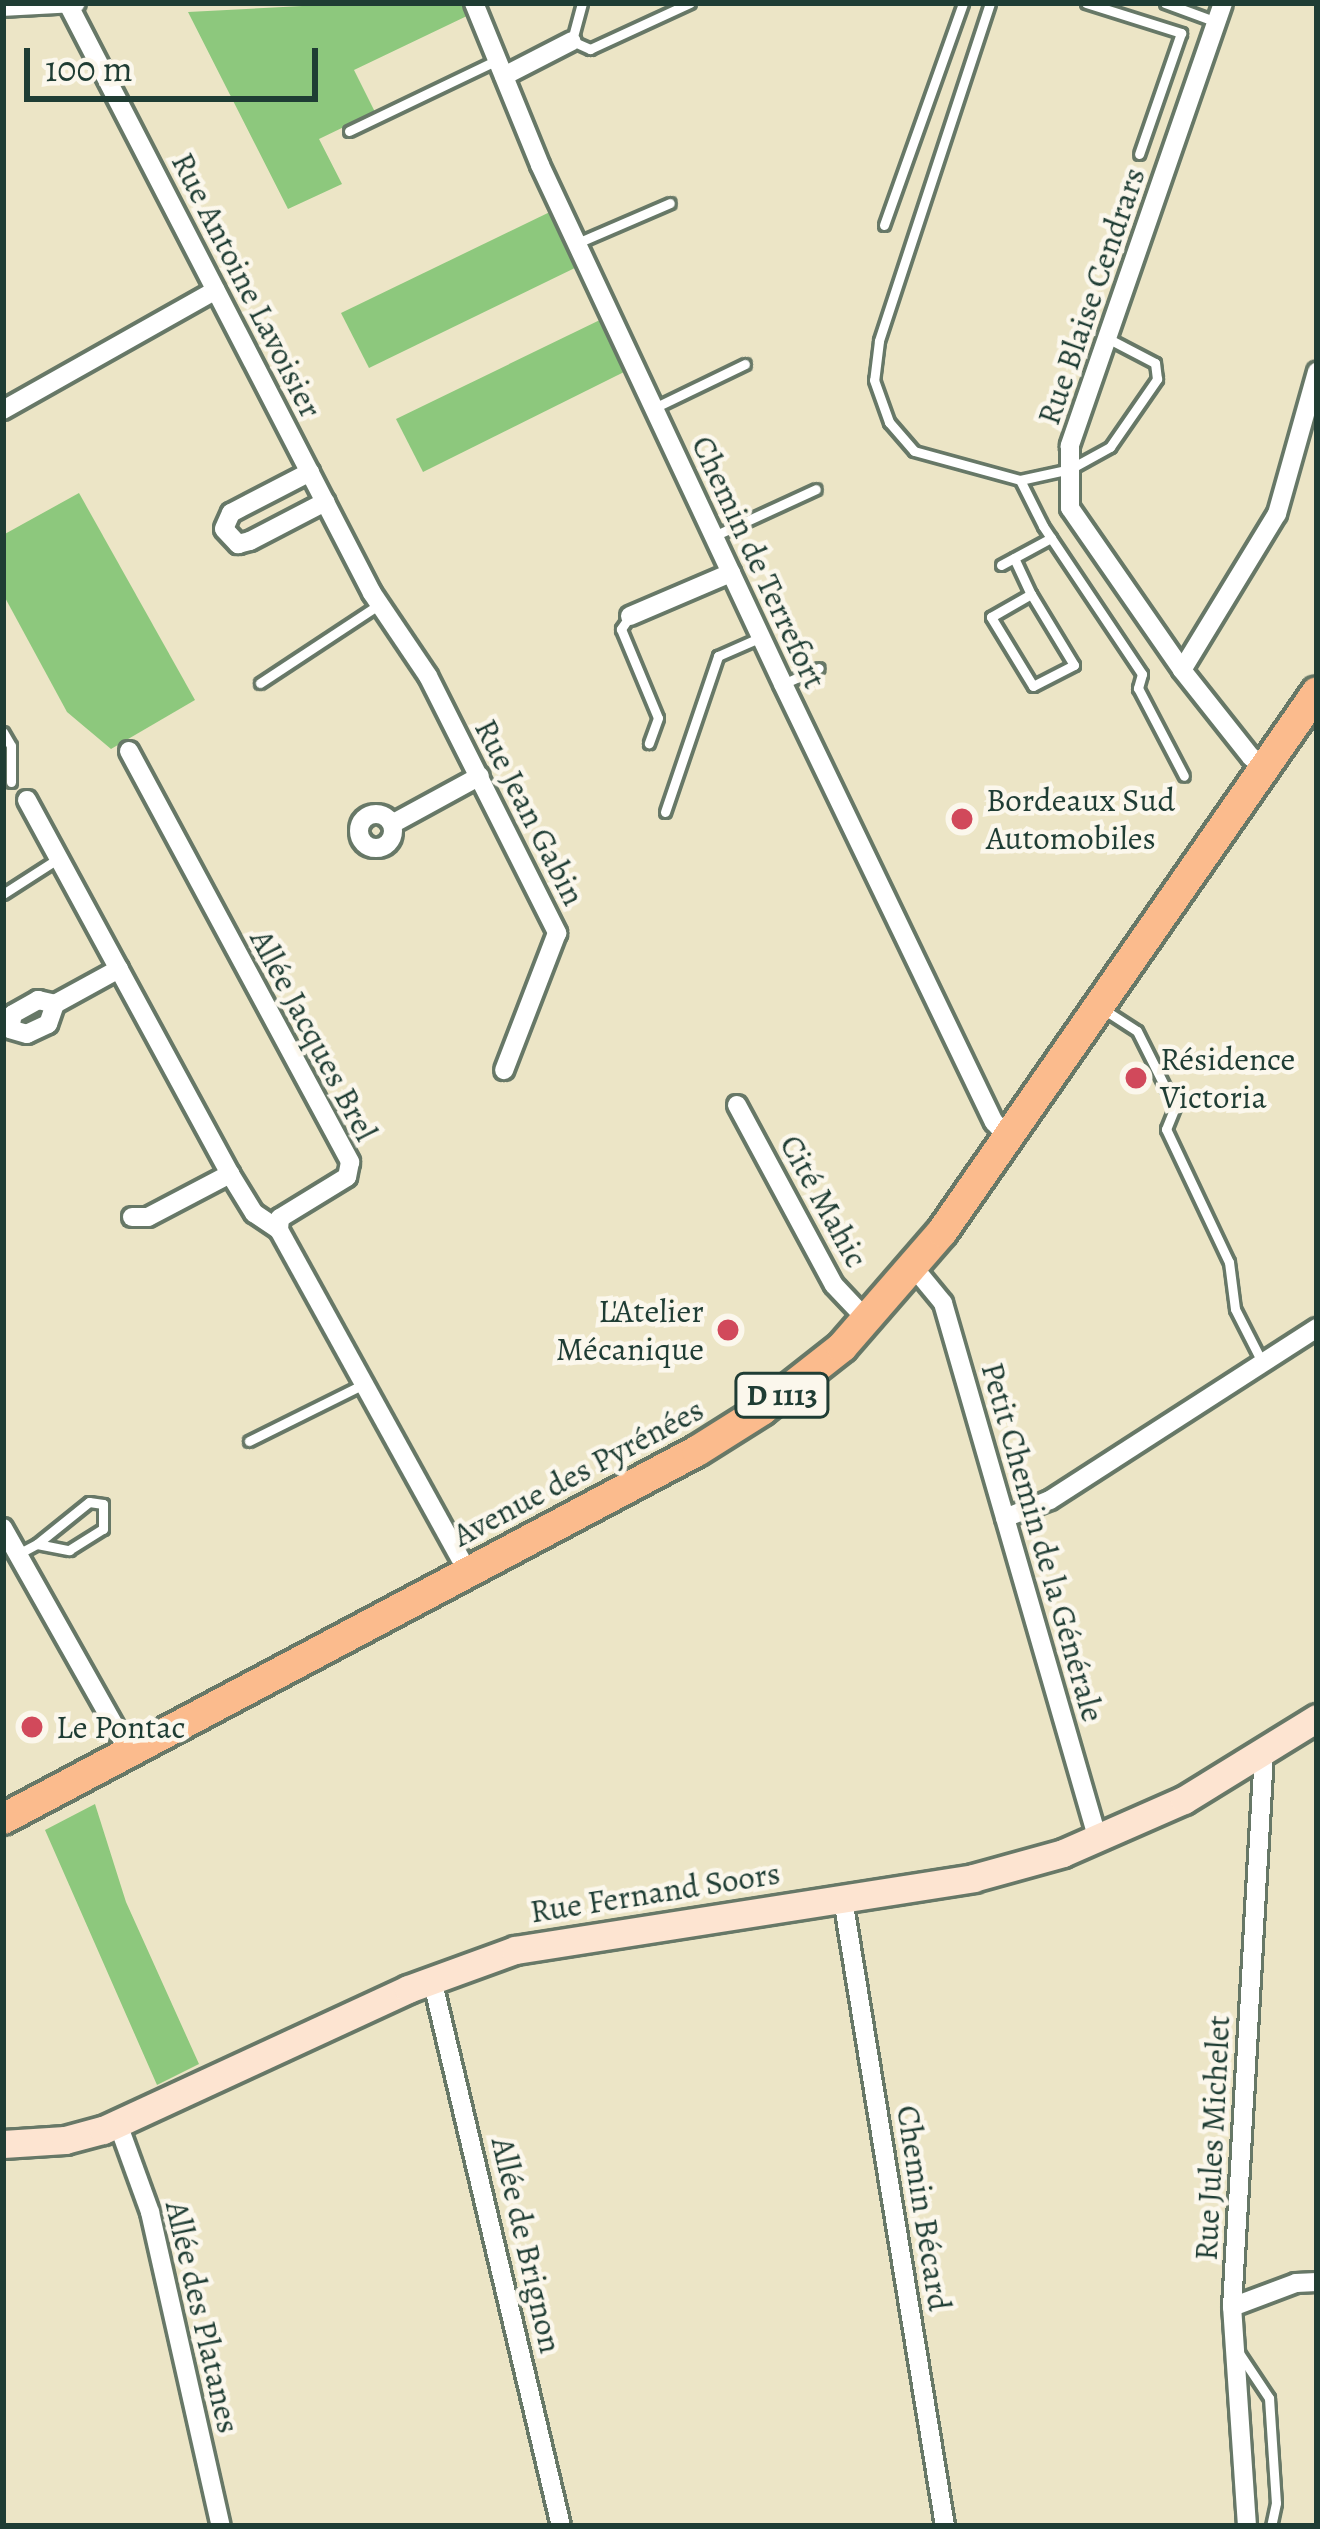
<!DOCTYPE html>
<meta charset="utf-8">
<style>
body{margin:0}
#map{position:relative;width:1320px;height:2529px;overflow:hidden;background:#ece5c6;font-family:Alegreya,serif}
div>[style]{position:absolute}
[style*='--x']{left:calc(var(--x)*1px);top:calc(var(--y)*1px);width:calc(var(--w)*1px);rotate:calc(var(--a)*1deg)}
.green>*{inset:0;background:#8dc87d}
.roads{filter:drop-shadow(3px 0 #677867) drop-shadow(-3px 0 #677867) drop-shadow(0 3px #677867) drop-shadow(0 -3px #677867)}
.lane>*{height:9px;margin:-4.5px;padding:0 4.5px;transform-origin:4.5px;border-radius:4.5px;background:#fff}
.street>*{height:18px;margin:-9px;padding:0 9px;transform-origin:9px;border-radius:9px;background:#fff}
.street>.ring{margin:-9px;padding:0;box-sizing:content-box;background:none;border:18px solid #fff;border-radius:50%}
.secondary>*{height:27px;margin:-13.5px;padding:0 13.5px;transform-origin:13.5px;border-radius:13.5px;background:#fde4d1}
.primary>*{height:30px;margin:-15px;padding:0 15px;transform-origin:15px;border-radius:15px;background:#fbbb8d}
.dots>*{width:33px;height:33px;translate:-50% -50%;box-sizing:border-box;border:6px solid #fbf7ec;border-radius:50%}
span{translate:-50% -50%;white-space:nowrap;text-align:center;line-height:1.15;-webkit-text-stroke:9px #fbf7ec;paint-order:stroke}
.shield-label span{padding:3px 9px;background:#fbf7ec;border:3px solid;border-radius:9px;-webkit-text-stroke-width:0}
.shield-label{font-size:30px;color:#1f3d34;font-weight:700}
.street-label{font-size:33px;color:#1f3d34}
.poi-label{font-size:33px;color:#1f3d34}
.left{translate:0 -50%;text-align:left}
.right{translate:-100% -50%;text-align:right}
.frame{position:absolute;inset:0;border:6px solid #1f3d34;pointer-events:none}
.scale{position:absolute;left:24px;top:48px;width:294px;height:54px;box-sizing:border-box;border:6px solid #1f3d34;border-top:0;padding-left:15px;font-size:36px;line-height:42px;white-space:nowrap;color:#1f3d34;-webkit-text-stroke:9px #fbf7ec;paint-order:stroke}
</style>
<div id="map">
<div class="green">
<div style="clip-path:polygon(360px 3px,462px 3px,469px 15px,354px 70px,375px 112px,319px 139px,342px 184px,288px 209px,188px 12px)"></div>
<div style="clip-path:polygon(554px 210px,581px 265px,369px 368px,341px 313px)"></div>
<div style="clip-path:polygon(604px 318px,624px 372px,423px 472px,396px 419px)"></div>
<div style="clip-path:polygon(79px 493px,195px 700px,111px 749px,67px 712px,3px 594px,3px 535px)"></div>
<div style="clip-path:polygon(95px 1804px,126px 1902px,199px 2064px,157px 2085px,45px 1830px)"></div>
</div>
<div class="roads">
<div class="lane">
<div style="--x:582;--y:3;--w:39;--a:105"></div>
<div style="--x:572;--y:41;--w:20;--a:24"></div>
<div style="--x:590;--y:49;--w:110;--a:-24.7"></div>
<div style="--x:990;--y:3;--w:356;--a:108.2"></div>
<div style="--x:879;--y:341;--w:39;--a:97"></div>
<div style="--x:874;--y:380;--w:45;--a:70.3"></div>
<div style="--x:889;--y:422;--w:38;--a:49"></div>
<div style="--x:914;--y:451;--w:110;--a:15.3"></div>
<div style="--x:1020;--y:480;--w:51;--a:-12.4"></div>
<div style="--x:1070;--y:469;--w:46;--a:-28.8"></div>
<div style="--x:1110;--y:447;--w:83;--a:-55.3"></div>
<div style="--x:1157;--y:379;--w:16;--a:-97"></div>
<div style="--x:1155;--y:363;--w:54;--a:-152.5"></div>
<div style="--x:1086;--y:3;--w:100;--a:17.5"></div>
<div style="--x:1181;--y:33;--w:128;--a:109.1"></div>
<div style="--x:1165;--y:3;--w:55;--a:20.1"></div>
<div style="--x:349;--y:131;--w:164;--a:-25.6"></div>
<div style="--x:884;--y:225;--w:236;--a:-70.4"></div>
<div style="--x:577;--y:243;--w:101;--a:-23.3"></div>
<div style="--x:654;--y:408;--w:101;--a:-25.8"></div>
<div style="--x:1020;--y:480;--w:51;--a:63.4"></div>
<div style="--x:1043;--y:526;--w:178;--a:56.2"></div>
<div style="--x:1142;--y:674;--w:15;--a:106"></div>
<div style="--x:1138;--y:688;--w:99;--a:62.4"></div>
<div style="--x:714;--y:536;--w:112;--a:-24.7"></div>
<div style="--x:1014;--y:558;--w:40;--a:65"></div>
<div style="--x:1001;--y:565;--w:57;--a:-28.4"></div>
<div style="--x:1031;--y:594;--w:83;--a:58.8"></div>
<div style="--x:1074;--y:665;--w:46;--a:152.9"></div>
<div style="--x:1033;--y:686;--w:81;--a:-121.3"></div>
<div style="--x:991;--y:617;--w:46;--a:-29.9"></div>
<div style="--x:630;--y:616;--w:16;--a:125"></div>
<div style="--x:621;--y:629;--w:96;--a:67.4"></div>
<div style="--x:658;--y:718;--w:27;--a:110"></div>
<div style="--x:260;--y:683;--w:144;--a:-33.4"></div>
<div style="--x:783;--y:684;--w:39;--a:-24"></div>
<div style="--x:3;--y:732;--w:16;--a:60"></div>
<div style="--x:11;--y:746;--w:36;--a:90"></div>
<div style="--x:665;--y:812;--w:165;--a:-71.2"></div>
<div style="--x:718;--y:656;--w:47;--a:-23.8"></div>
<div style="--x:3;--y:894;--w:67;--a:-32.7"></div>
<div style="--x:1103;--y:1009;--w:40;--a:32.9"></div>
<div style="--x:1137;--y:1031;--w:85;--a:63.4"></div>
<div style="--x:1175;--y:1107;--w:24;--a:112"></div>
<div style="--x:1166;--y:1129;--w:147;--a:64.7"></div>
<div style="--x:1229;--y:1262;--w:47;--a:82.7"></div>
<div style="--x:1235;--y:1309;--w:62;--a:63"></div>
<div style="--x:249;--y:1441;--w:131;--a:-26.4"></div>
<div style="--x:18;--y:1554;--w:21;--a:-28"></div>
<div style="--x:37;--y:1544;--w:33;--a:11"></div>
<div style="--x:69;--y:1550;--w:40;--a:-32"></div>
<div style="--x:103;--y:1529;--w:25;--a:-90"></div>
<div style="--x:103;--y:1504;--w:14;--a:-172"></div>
<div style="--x:89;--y:1502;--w:67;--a:141.1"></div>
<div style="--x:1237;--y:2350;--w:58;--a:56.3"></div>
<div style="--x:1269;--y:2398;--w:105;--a:86.2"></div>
<div style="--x:1276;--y:2503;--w:24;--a:102"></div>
</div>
<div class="street">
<div style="--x:474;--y:3;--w:175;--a:67.8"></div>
<div style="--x:540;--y:165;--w:573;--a:64.91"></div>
<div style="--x:783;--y:684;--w:486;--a:64.3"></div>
<div style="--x:994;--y:1122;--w:21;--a:47"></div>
<div style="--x:1223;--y:3;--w:469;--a:109.1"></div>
<div style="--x:1070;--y:446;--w:62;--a:90"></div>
<div style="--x:1070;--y:508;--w:197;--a:55.3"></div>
<div style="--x:1182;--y:670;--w:111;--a:51.6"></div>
<div style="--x:1251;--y:757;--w:18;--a:34"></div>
<div style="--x:68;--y:4;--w:663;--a:62.7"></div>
<div style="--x:372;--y:593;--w:100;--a:56"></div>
<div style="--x:428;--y:676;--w:288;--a:63.3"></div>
<div style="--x:557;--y:933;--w:147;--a:111.1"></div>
<div style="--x:3;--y:7;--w:73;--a:-3.1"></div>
<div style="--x:504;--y:76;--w:76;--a:-27.2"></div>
<div style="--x:3;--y:410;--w:244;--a:-29.4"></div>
<div style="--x:310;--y:472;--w:89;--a:152.6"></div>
<div style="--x:231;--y:513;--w:17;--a:114"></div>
<div style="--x:224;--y:529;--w:21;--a:47"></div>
<div style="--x:238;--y:544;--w:12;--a:-14"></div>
<div style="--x:250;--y:541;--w:85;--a:-27.5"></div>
<div style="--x:630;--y:616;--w:110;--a:-23.1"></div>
<div style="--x:1182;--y:670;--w:183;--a:-58.7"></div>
<div style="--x:1277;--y:514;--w:148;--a:-74.3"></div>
<div style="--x:129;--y:751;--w:467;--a:61.7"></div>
<div style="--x:350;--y:1162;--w:15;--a:101"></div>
<div style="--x:347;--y:1177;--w:79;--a:148.5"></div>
<div style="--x:280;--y:1218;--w:12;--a:95"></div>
<div style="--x:279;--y:1230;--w:391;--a:61.1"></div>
<div style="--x:27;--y:800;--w:426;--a:61.5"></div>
<div style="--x:230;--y:1174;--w:46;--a:58.4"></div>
<div style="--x:254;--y:1213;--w:30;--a:34"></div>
<div class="ring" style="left:359px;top:814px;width:16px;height:16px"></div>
<div style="--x:392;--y:824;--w:100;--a:-28.6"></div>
<div style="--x:55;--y:1004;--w:21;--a:109"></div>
<div style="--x:48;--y:1024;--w:23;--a:155"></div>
<div style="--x:27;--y:1034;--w:18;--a:-164"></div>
<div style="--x:10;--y:1029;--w:15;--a:-79"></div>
<div style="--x:13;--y:1014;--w:29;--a:-29"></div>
<div style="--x:38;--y:1000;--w:17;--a:13"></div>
<div style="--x:55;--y:1004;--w:73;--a:-28.7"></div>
<div style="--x:737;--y:1105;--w:204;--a:61.7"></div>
<div style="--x:834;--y:1285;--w:50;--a:46.6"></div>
<div style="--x:132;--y:1217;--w:16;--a:0"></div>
<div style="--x:148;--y:1217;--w:93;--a:-27.7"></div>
<div style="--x:915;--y:1269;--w:44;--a:50.5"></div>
<div style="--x:943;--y:1303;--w:559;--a:73.9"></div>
<div style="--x:1005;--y:1518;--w:48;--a:-21.8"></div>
<div style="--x:1050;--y:1500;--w:318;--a:-32.8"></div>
<div style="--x:3;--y:1528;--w:257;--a:60.6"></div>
<div style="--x:843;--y:1899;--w:635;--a:80.76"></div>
<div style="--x:432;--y:1979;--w:562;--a:76.73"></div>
<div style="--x:118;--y:2124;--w:94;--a:70"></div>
<div style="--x:150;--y:2212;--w:322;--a:77.3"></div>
<div style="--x:1232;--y:2307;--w:68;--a:-20.6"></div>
<div style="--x:1296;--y:2283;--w:21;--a:-3"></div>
<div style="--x:1247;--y:2526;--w:220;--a:-93.9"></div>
<div style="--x:1232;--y:2307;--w:555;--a:-86.69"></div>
</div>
<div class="secondary">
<div style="--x:3;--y:2144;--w:62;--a:-3.7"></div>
<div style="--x:65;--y:2140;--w:39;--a:-15"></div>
<div style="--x:103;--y:2130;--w:336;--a:-24.8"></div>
<div style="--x:408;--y:1989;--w:114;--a:-20"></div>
<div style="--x:515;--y:1950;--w:464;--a:-8.9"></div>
<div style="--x:973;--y:1878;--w:93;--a:-15.5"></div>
<div style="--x:1063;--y:1853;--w:132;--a:-23.7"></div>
<div style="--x:1184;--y:1800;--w:156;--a:-31.7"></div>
</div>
<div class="primary">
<div style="--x:3;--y:1819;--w:786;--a:-27.94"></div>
<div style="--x:697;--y:1451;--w:77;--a:-32.2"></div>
<div style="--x:762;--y:1410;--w:102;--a:-38.2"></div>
<div style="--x:842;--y:1347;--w:152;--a:-49"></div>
<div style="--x:942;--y:1232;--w:657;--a:-55.22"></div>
</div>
</div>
<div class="dots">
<div style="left:962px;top:819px;background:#d1495b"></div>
<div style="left:1136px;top:1078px;background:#d1495b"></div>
<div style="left:728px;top:1330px;background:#d1495b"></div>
<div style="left:32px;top:1727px;background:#d1495b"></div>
</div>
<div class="shield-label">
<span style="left:782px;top:1395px">D 1113</span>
</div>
<div class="street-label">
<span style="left:247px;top:285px;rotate:63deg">Rue Antoine Lavoisier</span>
<span style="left:1091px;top:296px;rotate:-71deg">Rue Blaise Cendrars</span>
<span style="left:759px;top:562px;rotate:65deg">Chemin de Terrefort</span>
<span style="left:530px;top:812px;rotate:63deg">Rue Jean Gabin</span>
<span style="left:314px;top:1035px;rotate:62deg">Allée Jacques Brel</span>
<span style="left:824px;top:1201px;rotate:61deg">Cité Mahic</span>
<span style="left:578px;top:1472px;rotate:-28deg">Avenue des Pyrénées</span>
<span style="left:1043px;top:1542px;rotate:74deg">Petit Chemin de la Générale</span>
<span style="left:655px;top:1892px;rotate:-9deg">Rue Fernand Soors</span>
<span style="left:1212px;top:2138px;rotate:-87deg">Rue Jules Michelet</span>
<span style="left:924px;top:2208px;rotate:81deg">Chemin Bécard</span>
<span style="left:527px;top:2245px;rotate:77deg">Allée de Brignon</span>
<span style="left:203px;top:2317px;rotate:77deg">Allée des Platanes</span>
</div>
<div class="poi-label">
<span class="left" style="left:986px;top:819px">Bordeaux Sud<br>Automobiles</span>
<span class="left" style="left:1160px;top:1078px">Résidence<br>Victoria</span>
<span class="right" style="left:704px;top:1330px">L'Atelier<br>Mécanique</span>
<span class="left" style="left:56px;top:1727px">Le Pontac</span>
</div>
<div class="frame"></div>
<div class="scale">100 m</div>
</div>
